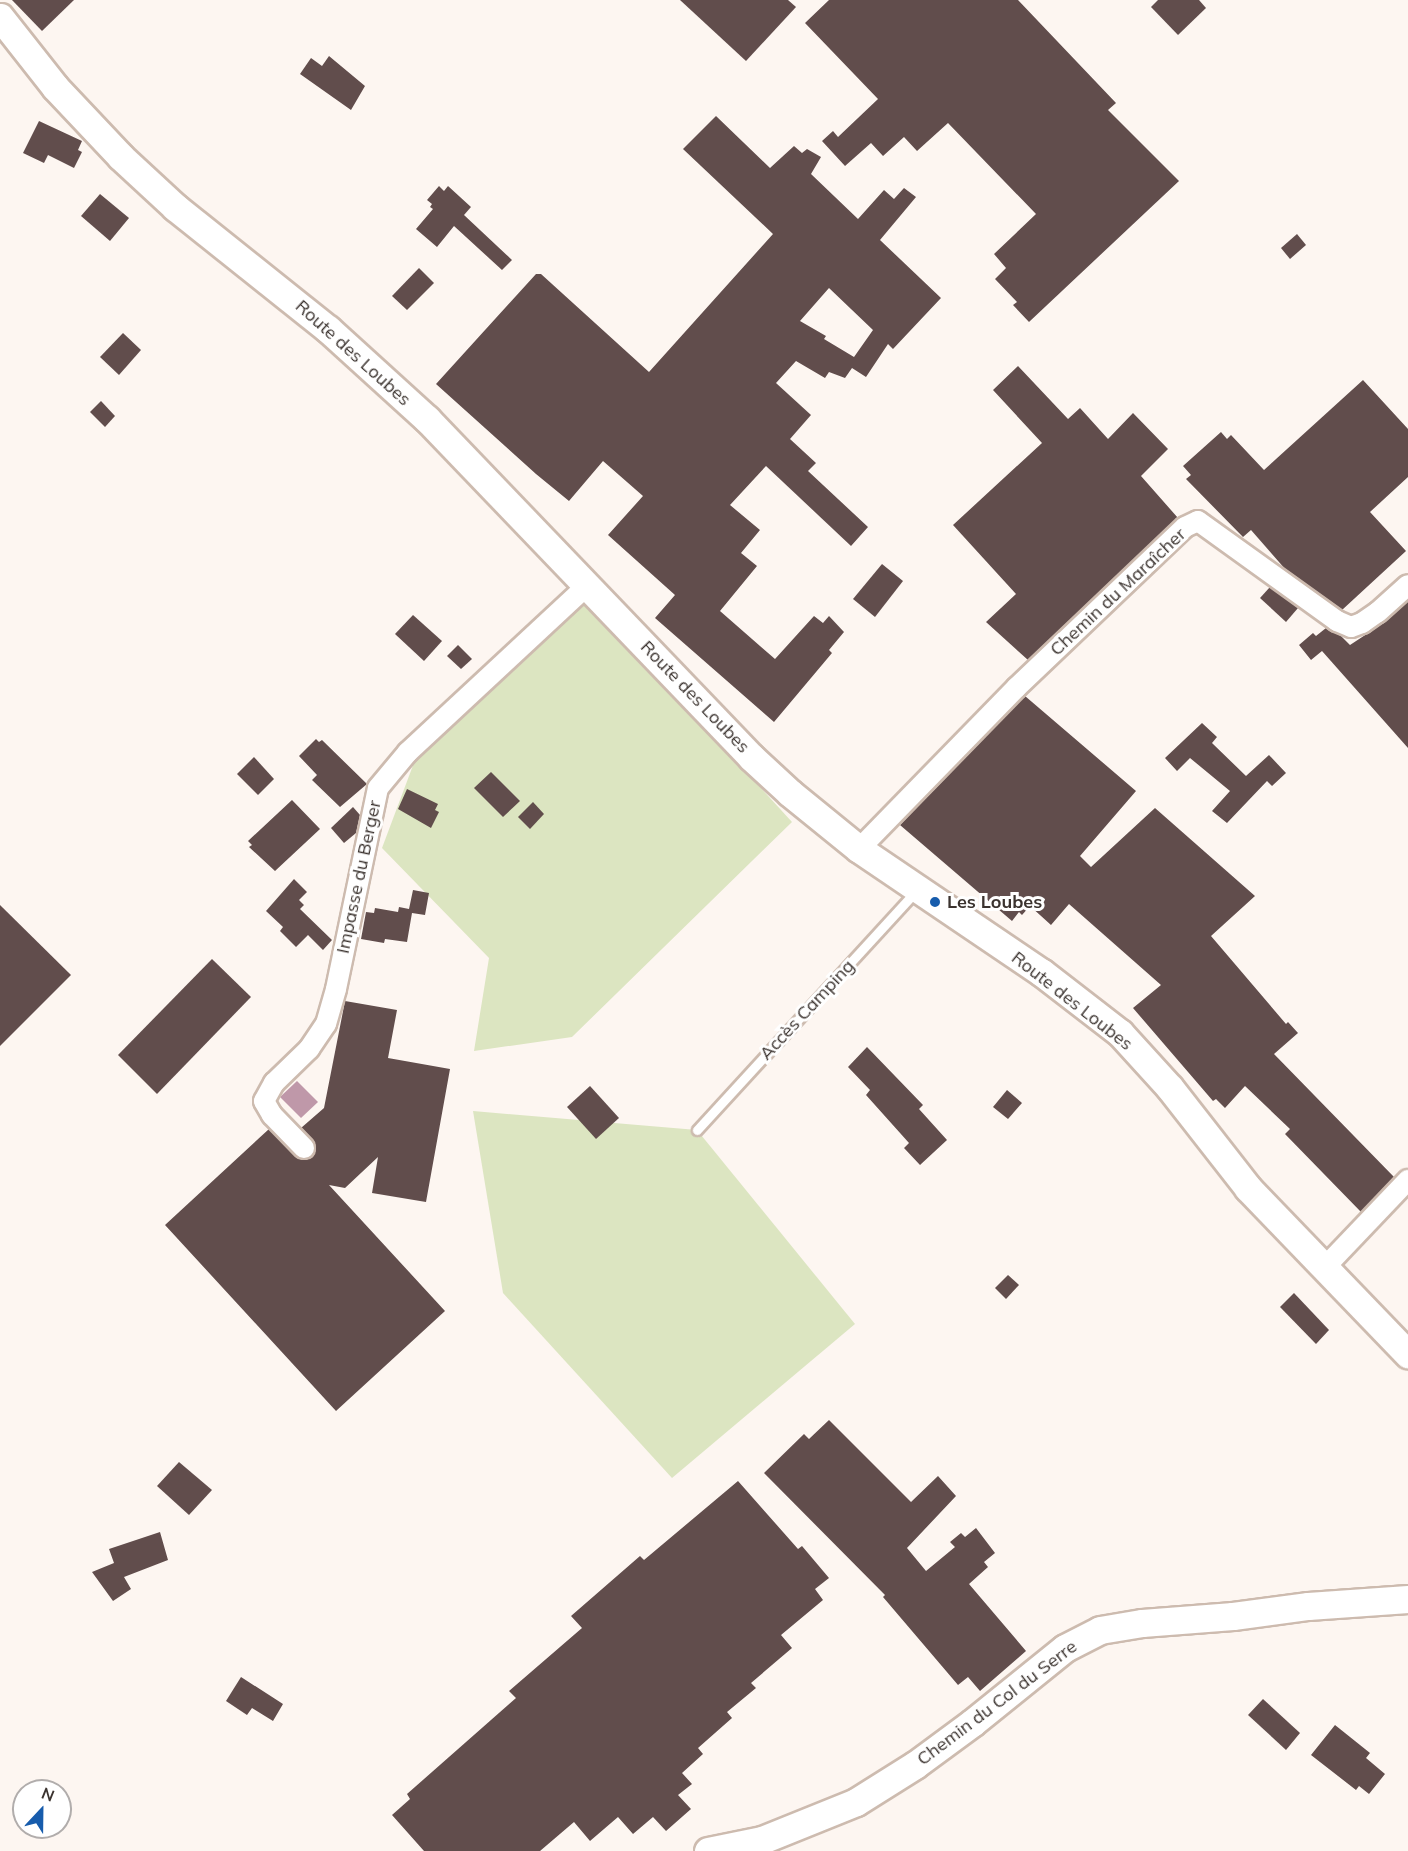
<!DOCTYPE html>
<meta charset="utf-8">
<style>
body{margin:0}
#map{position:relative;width:1408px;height:1851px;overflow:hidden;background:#fdf6f1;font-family:Mulish,sans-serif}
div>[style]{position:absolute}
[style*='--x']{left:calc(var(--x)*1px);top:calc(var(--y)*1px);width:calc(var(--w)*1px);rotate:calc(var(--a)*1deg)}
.green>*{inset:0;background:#dce5c1}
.water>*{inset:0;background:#bf98a9}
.building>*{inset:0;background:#614d4c}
.roads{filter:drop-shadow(2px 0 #cdbbaf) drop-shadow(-2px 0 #cdbbaf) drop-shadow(0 2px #cdbbaf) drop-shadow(0 -2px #cdbbaf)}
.lane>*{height:9px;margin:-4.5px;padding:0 4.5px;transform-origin:4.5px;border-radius:4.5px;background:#fff}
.street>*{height:20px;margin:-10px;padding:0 10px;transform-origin:10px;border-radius:10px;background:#fff}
.secondary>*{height:27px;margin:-13.5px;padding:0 13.5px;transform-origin:13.5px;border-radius:13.5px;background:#fff}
.dots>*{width:16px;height:16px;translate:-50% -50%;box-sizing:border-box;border:3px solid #fff;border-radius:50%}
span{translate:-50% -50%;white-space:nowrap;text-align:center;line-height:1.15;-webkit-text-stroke:6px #fff;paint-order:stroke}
.street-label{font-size:18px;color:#3b332f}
.poi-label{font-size:18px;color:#3b332f;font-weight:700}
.left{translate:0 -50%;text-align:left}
.north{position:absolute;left:12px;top:1779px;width:60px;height:60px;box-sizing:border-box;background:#fff;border:2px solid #b1adac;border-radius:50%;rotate:22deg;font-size:16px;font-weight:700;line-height:24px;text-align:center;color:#3b332f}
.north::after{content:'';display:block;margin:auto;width:21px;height:27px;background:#175cac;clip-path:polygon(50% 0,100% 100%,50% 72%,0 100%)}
</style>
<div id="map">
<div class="green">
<div style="clip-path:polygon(586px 597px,792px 822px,572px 1037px,474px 1051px,489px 958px,382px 848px,415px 760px)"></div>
<div style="clip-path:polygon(473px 1111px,697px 1130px,855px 1324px,672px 1478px,503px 1293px)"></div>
</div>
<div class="water">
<div style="clip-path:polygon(297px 1081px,318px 1102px,301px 1118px,280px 1097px)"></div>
</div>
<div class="building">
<div style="clip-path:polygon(12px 0,74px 0,42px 31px)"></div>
<div style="clip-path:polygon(680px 0,788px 0,796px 7px,746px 61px)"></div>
<div style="clip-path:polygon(829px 0,1018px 0,1116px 103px,1108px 110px,1179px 181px,1029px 322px,1013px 305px,1017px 302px,995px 279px,1006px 268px,994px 254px,1036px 214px,948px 123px,917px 151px,904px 137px,883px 156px,871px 143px,845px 166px,822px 141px,833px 131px,838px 137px,878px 99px,805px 23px)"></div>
<div style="clip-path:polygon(1158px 0,1199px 0,1206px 8px,1178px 35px,1151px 7px)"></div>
<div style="clip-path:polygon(329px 56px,365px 86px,351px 110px,300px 74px,311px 58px,322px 66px)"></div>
<div style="clip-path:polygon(evenodd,716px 116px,770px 168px,794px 146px,802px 153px,807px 149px,821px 157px,811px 174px,858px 219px,884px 190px,894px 199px,904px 188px,916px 197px,880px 240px,941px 298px,893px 349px,888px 344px,866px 377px,852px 368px,845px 378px,829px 372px,825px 378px,796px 361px,776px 383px,811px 415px,790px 439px,816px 463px,808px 471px,868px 527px,851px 546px,766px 466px,730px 505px,760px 530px,741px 553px,757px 566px,720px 611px,775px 659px,814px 616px,823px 623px,829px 616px,844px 632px,829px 650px,832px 653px,774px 722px,655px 618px,675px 595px,608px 535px,643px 496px,603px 461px,569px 501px,536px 474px,436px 384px,536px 274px,541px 274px,649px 372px,773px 234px,683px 149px,716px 116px,829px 288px,873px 330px,854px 357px,824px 339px,826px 336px,800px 321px,829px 288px)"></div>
<div style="clip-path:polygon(39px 121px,82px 141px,78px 150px,82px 152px,74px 168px,48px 155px,44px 163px,23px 153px)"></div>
<div style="clip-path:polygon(439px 186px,444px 191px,448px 186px,471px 207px,464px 215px,512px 260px,502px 270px,454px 226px,437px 247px,416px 229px,433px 209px,430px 207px,432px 204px,427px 200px)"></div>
<div style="clip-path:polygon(100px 194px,129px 218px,110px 241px,81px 216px)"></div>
<div style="clip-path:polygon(1297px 234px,1306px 245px,1290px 259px,1281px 248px)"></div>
<div style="clip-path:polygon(419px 268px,434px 283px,407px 310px,392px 296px)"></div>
<div style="clip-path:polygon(123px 333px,141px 350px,119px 375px,100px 357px)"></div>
<div style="clip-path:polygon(1018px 366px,1068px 419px,1080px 408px,1108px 439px,1133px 413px,1168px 449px,1141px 476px,1178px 518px,1028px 660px,986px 622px,1016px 594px,953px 525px,1042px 443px,993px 390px)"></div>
<div style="clip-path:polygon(1363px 380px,1408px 429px,1408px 477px,1370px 512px,1406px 551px,1342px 610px,1286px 570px,1251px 530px,1243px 537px,1186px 479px,1191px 475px,1183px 466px,1221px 432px,1227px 439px,1231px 435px,1264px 470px)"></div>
<div style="clip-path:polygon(101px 401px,115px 416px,105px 427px,90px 412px)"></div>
<div style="clip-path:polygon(882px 564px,903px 581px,875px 617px,853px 599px)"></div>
<div style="clip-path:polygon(1270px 587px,1298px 608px,1286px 622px,1260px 598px)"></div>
<div style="clip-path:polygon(1408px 601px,1408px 748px,1322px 651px,1311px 660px,1299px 645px,1313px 633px,1316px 636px,1326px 628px,1341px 636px,1350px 645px,1385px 622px)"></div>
<div style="clip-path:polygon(413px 615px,442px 641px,424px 661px,395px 634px)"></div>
<div style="clip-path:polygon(458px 645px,472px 659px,461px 669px,447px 656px)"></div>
<div style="clip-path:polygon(1025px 696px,1136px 791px,1080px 856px,1091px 867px,1155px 808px,1255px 896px,1211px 936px,1286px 1024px,1288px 1022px,1298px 1033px,1274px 1054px,1394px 1177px,1361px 1212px,1285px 1134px,1290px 1129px,1245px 1086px,1225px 1108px,1216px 1099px,1213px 1101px,1133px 1008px,1161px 985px,1069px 904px,1051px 925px,1030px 906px,1022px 915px,1019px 912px,1012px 921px,900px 825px)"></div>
<div style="clip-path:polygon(1202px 723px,1217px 737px,1212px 743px,1246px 776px,1269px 755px,1286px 773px,1272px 786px,1267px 781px,1227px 823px,1212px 811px,1230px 791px,1190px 758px,1177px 771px,1165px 758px)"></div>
<div style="clip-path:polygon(316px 739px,319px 742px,322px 740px,367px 784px,340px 807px,312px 780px,317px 775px,299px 756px)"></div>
<div style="clip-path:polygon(254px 757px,274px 779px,258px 795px,237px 774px)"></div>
<div style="clip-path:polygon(491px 772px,520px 801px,503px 817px,474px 788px)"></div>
<div style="clip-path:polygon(407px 789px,438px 804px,435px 810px,439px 812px,431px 828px,398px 809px)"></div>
<div style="clip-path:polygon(292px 800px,320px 829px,275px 871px,249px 847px,252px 845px,248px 841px)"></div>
<div style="clip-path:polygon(533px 802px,544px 814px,530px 829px,518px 817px)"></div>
<div style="clip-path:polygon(353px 807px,360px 815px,356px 833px,344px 843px,331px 828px)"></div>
<div style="clip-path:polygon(294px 879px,307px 892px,299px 900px,304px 905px,300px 909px,332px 940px,323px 950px,308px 935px,296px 947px,280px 931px,283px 927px,266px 911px)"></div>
<div style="clip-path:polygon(413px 890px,429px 893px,425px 915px,412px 913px,407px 942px,385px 939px,384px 943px,361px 939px,366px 912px,374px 913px,375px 908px,398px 912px,399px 907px,409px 909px)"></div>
<div style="clip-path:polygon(0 905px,71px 975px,0 1046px)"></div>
<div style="clip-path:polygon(212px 959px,251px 997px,157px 1094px,118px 1055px)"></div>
<div style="clip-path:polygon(345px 1001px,397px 1010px,388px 1058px,450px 1069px,426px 1202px,372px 1193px,378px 1157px,345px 1188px,329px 1185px,445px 1311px,336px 1411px,165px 1225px,269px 1129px,296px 1157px,306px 1160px,313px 1156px,315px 1145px,301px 1128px,324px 1108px)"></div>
<div style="clip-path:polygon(867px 1047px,923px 1105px,919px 1109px,947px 1140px,920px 1165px,904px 1148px,909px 1143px,866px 1095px,870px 1090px,848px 1067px)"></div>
<div style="clip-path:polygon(590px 1086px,619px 1118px,596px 1139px,567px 1107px)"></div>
<div style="clip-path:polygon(1007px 1090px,1022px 1103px,1008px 1119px,993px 1107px)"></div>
<div style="clip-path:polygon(1008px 1275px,1019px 1285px,1006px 1299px,995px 1288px)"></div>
<div style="clip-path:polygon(1294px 1293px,1329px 1330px,1316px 1344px,1280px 1307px)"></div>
<div style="clip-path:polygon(829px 1420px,911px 1502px,938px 1476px,956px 1496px,907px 1548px,926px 1571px,955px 1547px,950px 1542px,961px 1533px,965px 1537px,976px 1528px,995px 1553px,984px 1562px,988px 1567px,969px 1584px,1026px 1651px,980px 1691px,968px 1677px,958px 1685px,883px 1597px,885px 1595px,764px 1473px,804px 1434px,809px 1439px)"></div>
<div style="clip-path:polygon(179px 1462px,212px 1490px,189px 1515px,157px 1486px)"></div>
<div style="clip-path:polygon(738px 1481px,798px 1549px,802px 1546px,829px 1578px,815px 1589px,823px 1600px,781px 1635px,792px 1648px,751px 1683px,756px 1688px,727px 1712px,732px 1718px,698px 1748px,703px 1754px,682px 1773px,692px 1784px,678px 1795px,691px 1809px,666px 1831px,653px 1817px,633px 1834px,618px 1817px,590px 1841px,574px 1822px,540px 1851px,424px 1851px,392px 1815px,410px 1799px,407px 1794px,516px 1698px,509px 1691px,582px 1628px,571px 1616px,640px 1556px,644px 1560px)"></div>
<div style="clip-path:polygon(160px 1532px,168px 1560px,124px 1577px,131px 1589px,113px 1601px,92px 1572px,114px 1563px,109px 1549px)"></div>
<div style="clip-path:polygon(241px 1677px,283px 1704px,273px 1721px,252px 1708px,247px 1715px,226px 1701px)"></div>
<div style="clip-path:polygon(1263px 1699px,1300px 1733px,1286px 1750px,1248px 1715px)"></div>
<div style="clip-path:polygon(1335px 1725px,1370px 1753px,1366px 1758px,1385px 1774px,1369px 1794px,1359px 1786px,1356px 1790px,1311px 1755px)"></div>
</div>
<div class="roads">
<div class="lane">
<div style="--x:697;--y:1130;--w:323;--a:-47.5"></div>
</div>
<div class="street">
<div style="--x:859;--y:849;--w:225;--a:-45.7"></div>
<div style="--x:1016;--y:688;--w:233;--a:-43.6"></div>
<div style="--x:1185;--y:527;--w:14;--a:-25"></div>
<div style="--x:1198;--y:521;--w:171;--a:35.7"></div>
<div style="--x:1337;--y:621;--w:15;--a:23"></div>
<div style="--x:1351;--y:627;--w:12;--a:-20"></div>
<div style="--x:1362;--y:623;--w:19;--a:-35"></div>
<div style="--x:1378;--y:612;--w:40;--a:-42"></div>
<div style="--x:304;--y:1148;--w:46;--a:-134.1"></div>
<div style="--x:272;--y:1115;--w:16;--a:-120"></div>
<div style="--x:264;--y:1101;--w:21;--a:-61"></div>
<div style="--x:274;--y:1083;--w:49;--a:-44.2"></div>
<div style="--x:309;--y:1049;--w:30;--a:-56"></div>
<div style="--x:326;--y:1024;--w:36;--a:-74"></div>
<div style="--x:336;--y:989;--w:205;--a:-78.2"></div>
<div style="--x:378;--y:788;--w:47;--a:-50.2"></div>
<div style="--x:408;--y:752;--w:246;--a:-42.9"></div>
<div style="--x:1326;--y:1266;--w:119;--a:-46.4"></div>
</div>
<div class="secondary">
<div style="--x:0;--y:17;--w:89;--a:51.8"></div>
<div style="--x:55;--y:87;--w:96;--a:46.7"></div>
<div style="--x:121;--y:157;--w:74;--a:42.8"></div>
<div style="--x:175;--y:207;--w:196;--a:38.6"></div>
<div style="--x:328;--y:329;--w:134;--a:42.3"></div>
<div style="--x:427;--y:419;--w:468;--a:46.2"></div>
<div style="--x:751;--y:757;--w:53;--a:42.7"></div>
<div style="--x:790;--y:793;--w:89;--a:39.1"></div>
<div style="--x:859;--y:849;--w:220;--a:34.1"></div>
<div style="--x:1041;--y:972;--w:100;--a:37.7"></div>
<div style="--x:1120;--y:1033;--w:74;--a:47.7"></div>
<div style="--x:1170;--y:1088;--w:127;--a:52"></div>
<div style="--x:1248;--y:1188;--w:231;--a:46.1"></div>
<div style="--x:708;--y:1851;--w:55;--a:-11.5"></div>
<div style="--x:762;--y:1840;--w:101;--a:-22"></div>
<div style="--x:856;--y:1802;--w:70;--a:-32.1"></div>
<div style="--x:915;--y:1765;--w:71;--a:-36.4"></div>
<div style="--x:972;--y:1723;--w:119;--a:-38.9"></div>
<div style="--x:1065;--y:1648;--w:39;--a:-27"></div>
<div style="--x:1100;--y:1630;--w:43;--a:-9.5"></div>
<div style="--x:1142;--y:1623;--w:91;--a:-4.4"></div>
<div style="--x:1233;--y:1616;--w:76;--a:-7.6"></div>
<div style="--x:1308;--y:1606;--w:100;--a:-4"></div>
</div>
</div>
<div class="dots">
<div style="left:935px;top:902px;background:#175cac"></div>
</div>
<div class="street-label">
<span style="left:353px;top:353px;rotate:42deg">Route des Loubes</span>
<span style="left:1118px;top:592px;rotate:-43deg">Chemin du Maraîcher</span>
<span style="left:695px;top:697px;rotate:46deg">Route des Loubes</span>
<span style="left:359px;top:877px;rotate:-78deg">Impasse du Berger</span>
<span style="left:1072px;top:1001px;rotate:38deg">Route des Loubes</span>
<span style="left:807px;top:1010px;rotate:-47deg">Accès Camping</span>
<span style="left:997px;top:1703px;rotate:-37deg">Chemin du Col du Serre</span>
</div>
<div class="poi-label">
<span class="left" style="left:947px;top:902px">Les Loubes</span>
</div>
<div class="north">N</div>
</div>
